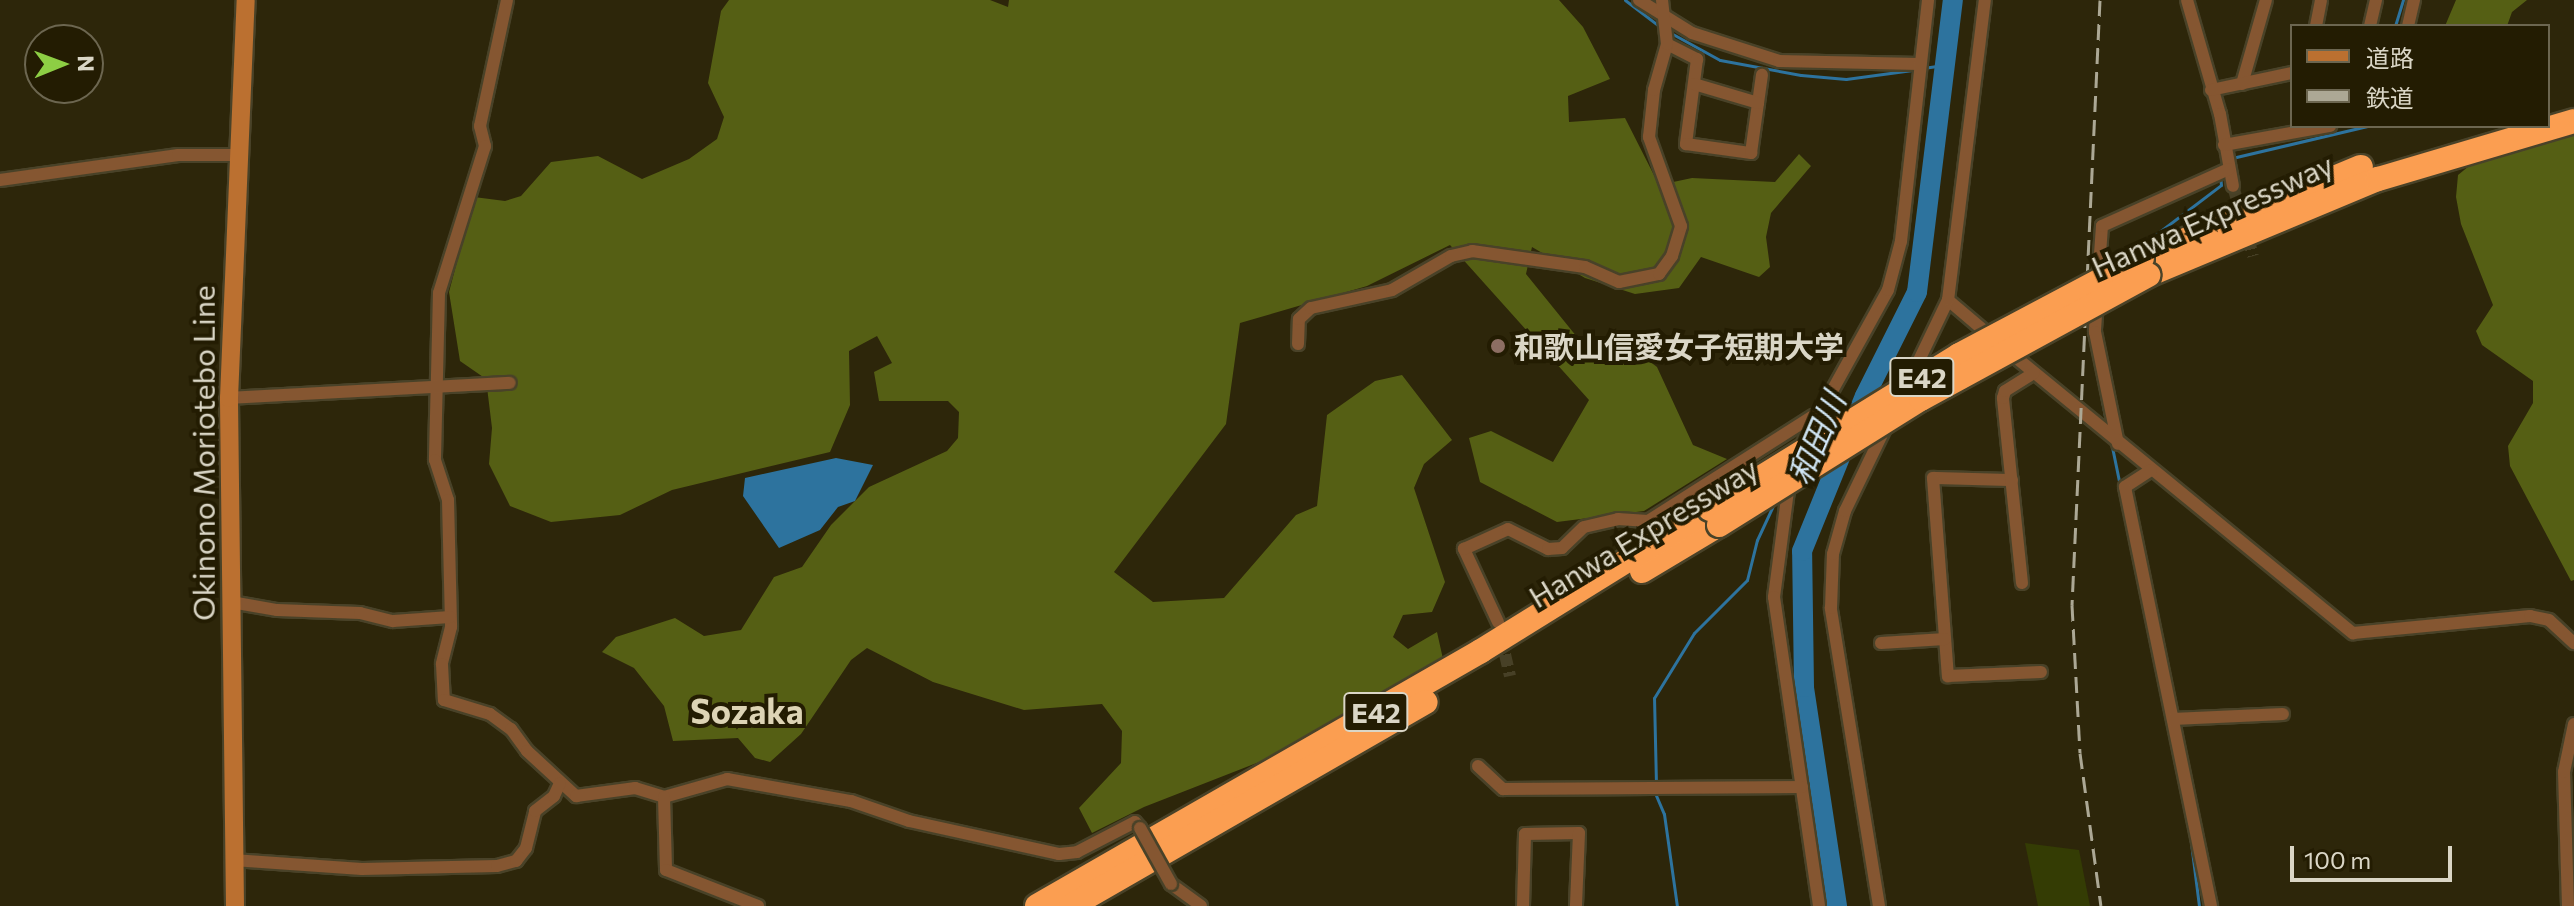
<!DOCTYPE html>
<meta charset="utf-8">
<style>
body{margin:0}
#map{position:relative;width:2574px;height:906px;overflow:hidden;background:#2d260a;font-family:Commissioner,"Noto Sans JP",sans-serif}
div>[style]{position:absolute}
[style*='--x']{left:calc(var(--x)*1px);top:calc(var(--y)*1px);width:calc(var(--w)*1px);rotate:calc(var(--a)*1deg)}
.green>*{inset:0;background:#343c04}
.forest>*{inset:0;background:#555f14}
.water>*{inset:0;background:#2d739e}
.stream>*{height:3px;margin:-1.5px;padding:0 1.5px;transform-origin:1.5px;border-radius:1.5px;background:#2d739e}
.river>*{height:20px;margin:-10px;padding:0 10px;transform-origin:10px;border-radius:10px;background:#2d739e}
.minor-tunnel>*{height:12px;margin-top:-6px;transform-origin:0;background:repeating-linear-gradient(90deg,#474026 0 12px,transparent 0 18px)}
.roads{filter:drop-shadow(2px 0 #494228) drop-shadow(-2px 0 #494228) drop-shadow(0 2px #494228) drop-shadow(0 -2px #494228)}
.minor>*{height:12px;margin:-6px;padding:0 6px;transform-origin:6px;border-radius:6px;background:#855631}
.secondary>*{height:18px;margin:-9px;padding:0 9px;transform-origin:9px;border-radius:9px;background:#bb7030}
.motorway>*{height:24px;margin:-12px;padding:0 12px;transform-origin:12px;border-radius:12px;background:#fb9e51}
.rail>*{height:3px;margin-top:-1.5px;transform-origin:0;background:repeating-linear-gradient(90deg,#aca895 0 16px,transparent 0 24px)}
.bridges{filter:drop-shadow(2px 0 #494228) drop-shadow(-2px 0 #494228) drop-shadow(0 2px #494228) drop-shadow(0 -2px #494228)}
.minor-bridge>*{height:12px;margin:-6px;padding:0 6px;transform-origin:6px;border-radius:6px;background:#855631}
.motorway-bridge>*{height:24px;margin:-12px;padding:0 12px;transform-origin:12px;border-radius:12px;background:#fb9e51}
.dots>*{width:22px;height:22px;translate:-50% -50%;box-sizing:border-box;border:4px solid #231c02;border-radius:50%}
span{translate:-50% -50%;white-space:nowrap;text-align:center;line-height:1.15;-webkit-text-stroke:8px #231c02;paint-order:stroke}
.shield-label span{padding:2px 6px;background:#231c02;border:2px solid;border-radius:6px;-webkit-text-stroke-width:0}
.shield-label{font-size:28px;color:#dad6c6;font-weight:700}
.street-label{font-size:30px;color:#dad6c6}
.poi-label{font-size:30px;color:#dad6c6;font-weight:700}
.left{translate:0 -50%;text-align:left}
.water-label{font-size:32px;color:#d1e6f5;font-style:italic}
.quarter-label{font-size:34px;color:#ddd4b5;font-weight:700}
.legend{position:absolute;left:2290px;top:24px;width:260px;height:104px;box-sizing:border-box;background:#231c02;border:2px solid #6c6650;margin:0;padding:10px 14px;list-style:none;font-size:24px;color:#dad6c6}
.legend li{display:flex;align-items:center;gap:16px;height:40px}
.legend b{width:40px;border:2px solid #6c6650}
.north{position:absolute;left:24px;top:24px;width:80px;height:80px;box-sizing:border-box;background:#231c02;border:2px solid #6c6650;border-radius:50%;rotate:89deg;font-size:22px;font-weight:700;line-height:32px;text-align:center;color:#dad6c6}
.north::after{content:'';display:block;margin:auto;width:28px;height:36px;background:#8dce44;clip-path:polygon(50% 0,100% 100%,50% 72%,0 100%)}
.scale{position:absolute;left:2290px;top:846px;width:162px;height:36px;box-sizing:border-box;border:4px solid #dad6c6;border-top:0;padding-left:10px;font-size:24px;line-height:28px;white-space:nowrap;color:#dad6c6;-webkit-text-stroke:6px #231c02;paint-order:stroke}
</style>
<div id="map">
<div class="green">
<div style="clip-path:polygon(2025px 843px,2079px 850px,2090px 906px,2038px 906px)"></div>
</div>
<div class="forest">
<div style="clip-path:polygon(729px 0,990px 0,1008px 7px,1009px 0,1559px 0,1583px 27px,1610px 79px,1568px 96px,1569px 122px,1625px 118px,1659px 185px,1692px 178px,1775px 182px,1799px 154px,1811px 166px,1771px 213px,1766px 237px,1770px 267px,1759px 277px,1701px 257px,1679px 288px,1635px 294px,1585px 278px,1532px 247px,1526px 274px,1594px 358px,1600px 363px,1636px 351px,1657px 367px,1693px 445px,1727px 459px,1644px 511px,1557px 522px,1480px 482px,1469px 438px,1491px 431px,1553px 462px,1589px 400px,1450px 245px,1367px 286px,1240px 323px,1226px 424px,1114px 572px,1153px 602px,1224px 598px,1296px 515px,1317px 506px,1327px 415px,1375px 381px,1402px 375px,1452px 440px,1424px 464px,1414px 488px,1445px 582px,1432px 612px,1403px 615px,1393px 637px,1408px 649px,1437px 632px,1443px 659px,1272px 757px,1144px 807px,1092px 833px,1079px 808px,1121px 763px,1122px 731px,1102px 704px,1024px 710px,933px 682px,867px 648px,851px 660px,801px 734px,770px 762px,755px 758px,738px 738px,673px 741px,664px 706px,634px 668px,602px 652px,616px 637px,675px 618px,704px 636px,741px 630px,774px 577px,802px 567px,831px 525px,869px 487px,947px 451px,958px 438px,959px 412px,948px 401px,879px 401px,874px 372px,892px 363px,877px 336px,849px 351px,850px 405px,830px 452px,672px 490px,620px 515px,551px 522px,510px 506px,489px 464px,492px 428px,486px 379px,460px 361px,449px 292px,474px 197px,505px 201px,521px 196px,551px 162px,598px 156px,642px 179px,689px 159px,717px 139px,724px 117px,708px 83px,721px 11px)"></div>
<div style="clip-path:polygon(2456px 0,2527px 0,2512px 12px,2507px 26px,2445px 26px)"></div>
<div style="clip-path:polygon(2574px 135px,2574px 580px,2571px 581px,2510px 466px,2508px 446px,2533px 403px,2533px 381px,2482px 345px,2476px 331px,2493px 305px,2461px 224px,2456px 197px,2458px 175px,2469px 166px)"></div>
</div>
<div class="water">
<div style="clip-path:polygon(836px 458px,873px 465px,855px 501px,838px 507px,820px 530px,779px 548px,743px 496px,745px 478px)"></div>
</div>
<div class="stream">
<div style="--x:1625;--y:0;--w:43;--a:37.4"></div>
<div style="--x:2395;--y:26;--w:27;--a:-73"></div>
<div style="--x:1669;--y:32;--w:58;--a:28.8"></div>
<div style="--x:1720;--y:60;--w:82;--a:10.5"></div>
<div style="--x:1801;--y:75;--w:45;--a:5.1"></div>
<div style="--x:1846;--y:79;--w:67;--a:-7.8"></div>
<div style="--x:1923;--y:68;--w:21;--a:-8"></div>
<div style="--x:2232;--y:158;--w:139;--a:-13.3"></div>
<div style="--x:2142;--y:245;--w:99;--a:-37.2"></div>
<div style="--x:2221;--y:185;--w:9;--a:-96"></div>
<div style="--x:2092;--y:348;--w:80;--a:79.2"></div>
<div style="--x:2111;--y:442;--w:45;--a:78.4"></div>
<div style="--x:1656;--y:785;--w:87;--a:-91.3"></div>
<div style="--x:1654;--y:698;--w:76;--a:-58.4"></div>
<div style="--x:1694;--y:633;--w:75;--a:-45"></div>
<div style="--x:1747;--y:580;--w:41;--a:-76"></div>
<div style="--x:1757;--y:540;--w:40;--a:-65"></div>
<div style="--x:1655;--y:793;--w:23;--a:67"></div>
<div style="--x:1664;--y:814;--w:93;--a:82"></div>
<div style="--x:2189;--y:827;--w:80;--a:82.8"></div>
</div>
<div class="river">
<div style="--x:1837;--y:906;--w:221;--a:-98.6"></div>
<div style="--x:1804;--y:687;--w:136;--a:-90.8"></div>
<div style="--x:1802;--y:551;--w:167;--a:-67.9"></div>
<div style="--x:1865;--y:396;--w:116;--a:-63.4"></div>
<div style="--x:1917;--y:292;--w:294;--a:-83"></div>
</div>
<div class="minor-tunnel">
<div style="--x:2233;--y:186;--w:73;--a:74.1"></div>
<div style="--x:1501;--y:637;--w:40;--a:77"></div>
</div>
<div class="roads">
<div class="minor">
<div style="--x:507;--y:0;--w:129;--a:102.1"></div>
<div style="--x:480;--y:126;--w:21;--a:76"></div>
<div style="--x:485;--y:146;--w:154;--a:107.4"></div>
<div style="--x:439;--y:293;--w:167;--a:91.4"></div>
<div style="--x:435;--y:460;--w:42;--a:72"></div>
<div style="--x:448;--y:500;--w:127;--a:88.6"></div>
<div style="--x:451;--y:627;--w:38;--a:104"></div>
<div style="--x:442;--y:664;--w:36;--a:87"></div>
<div style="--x:444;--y:700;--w:48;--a:16.9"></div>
<div style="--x:490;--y:714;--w:26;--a:36"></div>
<div style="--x:511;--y:729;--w:27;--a:54"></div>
<div style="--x:527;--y:751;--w:67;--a:42.6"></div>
<div style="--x:576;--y:796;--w:60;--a:-7.7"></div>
<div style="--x:635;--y:788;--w:30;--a:17"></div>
<div style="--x:664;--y:797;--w:66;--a:-15.9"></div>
<div style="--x:727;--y:779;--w:126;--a:10.1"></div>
<div style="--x:851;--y:801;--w:61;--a:19"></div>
<div style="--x:909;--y:821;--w:154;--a:12.4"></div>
<div style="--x:1059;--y:854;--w:18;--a:-6"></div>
<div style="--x:1077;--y:852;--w:65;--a:-27.3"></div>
<div style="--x:1135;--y:822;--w:8;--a:50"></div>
<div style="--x:1639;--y:0;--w:62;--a:31.9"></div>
<div style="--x:1692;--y:33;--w:91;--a:17.8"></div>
<div style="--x:1779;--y:61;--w:140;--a:1.2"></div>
<div style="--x:2187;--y:0;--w:119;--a:73.9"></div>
<div style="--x:2220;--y:114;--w:73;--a:79.8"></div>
<div style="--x:2316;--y:26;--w:26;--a:-79"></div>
<div style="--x:2370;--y:26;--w:27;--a:-77"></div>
<div style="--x:2408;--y:26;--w:27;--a:-77"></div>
<div style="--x:1667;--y:44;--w:34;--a:27"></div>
<div style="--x:1697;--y:59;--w:86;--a:97.4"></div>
<div style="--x:1686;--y:144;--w:66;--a:7.9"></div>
<div style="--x:1751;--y:153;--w:79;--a:-82"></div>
<div style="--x:1694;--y:84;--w:67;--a:16.5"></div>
<div style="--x:2242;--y:84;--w:87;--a:-74.1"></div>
<div style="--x:2211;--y:90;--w:83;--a:-11.9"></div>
<div style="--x:2224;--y:145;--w:108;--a:-10.2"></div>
<div style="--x:0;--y:180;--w:180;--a:-8"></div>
<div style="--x:178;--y:155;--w:60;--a:0"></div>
<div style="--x:2098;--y:283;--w:57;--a:-86"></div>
<div style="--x:2102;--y:226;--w:139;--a:-24.2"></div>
<div style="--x:1948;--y:300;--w:60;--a:40.3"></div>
<div style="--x:2097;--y:301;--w:31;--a:94"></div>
<div style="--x:2095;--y:332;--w:114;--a:78.4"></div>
<div style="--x:1298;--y:344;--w:25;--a:-88"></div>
<div style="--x:1299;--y:319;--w:16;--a:-43"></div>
<div style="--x:1311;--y:308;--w:83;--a:-12.5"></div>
<div style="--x:1392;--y:290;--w:68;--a:-30"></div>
<div style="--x:1451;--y:256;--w:22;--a:-13"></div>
<div style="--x:1472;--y:251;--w:114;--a:8.1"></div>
<div style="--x:1585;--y:267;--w:37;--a:24"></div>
<div style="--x:1619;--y:282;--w:41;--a:-11.3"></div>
<div style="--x:1659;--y:274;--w:22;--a:-54"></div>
<div style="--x:1672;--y:256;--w:31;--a:-73"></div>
<div style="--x:1681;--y:226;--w:95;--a:-109.8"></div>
<div style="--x:1649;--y:137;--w:47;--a:-83.9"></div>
<div style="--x:1654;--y:90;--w:48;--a:-74.2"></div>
<div style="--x:1667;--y:44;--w:44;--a:-96.5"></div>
<div style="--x:2008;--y:351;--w:446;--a:39.3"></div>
<div style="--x:2353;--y:633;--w:178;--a:-5.5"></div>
<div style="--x:2530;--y:616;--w:19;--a:12"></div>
<div style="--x:2549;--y:620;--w:34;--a:43"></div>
<div style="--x:1909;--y:381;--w:90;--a:-64.3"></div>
<div style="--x:1948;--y:300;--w:302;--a:-83"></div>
<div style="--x:229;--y:398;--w:281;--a:-3.1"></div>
<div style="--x:1801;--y:447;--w:179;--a:-61"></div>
<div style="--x:1888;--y:290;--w:51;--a:-75.1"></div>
<div style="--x:1901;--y:241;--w:243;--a:-83.6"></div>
<div style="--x:2151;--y:470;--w:31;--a:147"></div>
<div style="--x:2125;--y:487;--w:428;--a:78.4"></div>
<div style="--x:2012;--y:480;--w:79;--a:-178.5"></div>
<div style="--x:1933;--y:478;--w:199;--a:85.7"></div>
<div style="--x:1948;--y:676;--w:93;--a:-2.5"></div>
<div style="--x:1789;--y:483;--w:115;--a:97.5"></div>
<div style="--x:1774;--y:597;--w:312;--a:81.7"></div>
<div style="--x:2022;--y:583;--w:186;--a:-95.9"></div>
<div style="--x:2003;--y:398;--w:7;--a:-74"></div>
<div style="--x:2005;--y:391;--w:34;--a:-32"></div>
<div style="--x:231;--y:602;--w:47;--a:9.9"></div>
<div style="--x:277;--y:610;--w:83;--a:2.1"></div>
<div style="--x:360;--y:613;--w:34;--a:14"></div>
<div style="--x:393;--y:621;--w:57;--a:-4"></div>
<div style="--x:1498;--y:622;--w:81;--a:-115"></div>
<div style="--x:1464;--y:549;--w:48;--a:-24.4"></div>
<div style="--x:1508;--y:529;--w:45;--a:26.6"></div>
<div style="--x:1548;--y:549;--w:14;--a:-4"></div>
<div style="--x:1562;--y:548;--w:30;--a:-44"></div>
<div style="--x:1584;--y:527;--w:35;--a:-13"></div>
<div style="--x:1618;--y:519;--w:30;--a:4"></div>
<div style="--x:1648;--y:521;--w:196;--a:-32.5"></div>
<div style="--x:1881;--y:643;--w:64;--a:-3.6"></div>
<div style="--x:2173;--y:719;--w:110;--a:-2.6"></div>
<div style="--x:1478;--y:766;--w:34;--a:43"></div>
<div style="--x:1503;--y:789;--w:299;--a:-0.4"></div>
<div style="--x:664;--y:797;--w:73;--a:88.4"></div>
<div style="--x:666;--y:870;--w:99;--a:21.4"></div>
<div style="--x:233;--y:860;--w:129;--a:4"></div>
<div style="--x:362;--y:869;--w:135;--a:-1.3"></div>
<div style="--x:497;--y:866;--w:20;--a:-15"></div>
<div style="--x:516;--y:861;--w:16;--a:-52"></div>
<div style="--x:526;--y:848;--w:38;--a:-76"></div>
<div style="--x:535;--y:811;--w:24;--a:-38"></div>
<div style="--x:554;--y:796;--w:14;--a:-65"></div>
<div style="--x:1171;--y:884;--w:37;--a:36"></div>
<div style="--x:1523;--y:906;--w:72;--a:-88.4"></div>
<div style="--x:1525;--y:834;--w:54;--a:-1.1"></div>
<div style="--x:1579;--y:833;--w:73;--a:92.4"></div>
<div style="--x:1879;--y:906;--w:302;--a:-99.2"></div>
<div style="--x:1831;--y:608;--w:54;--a:-87.9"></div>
<div style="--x:1833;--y:554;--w:45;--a:-74.4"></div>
<div style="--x:1845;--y:511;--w:94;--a:-64.2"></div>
<div style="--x:2568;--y:906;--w:134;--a:-91.7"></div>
<div style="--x:2564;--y:772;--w:49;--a:-78.2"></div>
</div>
<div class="secondary">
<div style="--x:235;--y:906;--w:508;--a:-90.68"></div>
<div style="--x:229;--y:398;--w:398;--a:-87.6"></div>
</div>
<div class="motorway">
<div style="--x:2142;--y:258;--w:237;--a:-22.6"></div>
<div style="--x:2148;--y:275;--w:249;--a:-22.7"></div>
<div style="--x:2378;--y:179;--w:204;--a:-16.5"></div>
<div style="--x:1642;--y:571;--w:90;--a:-30.9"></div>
<div style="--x:1037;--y:906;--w:512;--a:-29.87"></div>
<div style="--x:1481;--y:651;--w:269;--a:-31.8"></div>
<div style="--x:1071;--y:906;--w:409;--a:-29.9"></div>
</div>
</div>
<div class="rail">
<div style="--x:2100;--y:0;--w:606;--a:92.65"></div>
<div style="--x:2072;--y:605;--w:148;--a:86.9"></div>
<div style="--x:2080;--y:753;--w:154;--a:82.2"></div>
</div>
<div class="bridges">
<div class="minor-bridge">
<div style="--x:1140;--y:828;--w:64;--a:61"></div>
</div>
<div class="motorway-bridge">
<div style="--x:1710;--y:509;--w:293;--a:-31.7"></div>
<div style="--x:1959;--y:355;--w:207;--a:-27.9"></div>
<div style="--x:1719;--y:525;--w:238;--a:-32"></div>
<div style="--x:1921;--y:399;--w:259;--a:-28.6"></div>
</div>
</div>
<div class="dots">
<div style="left:1498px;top:346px;background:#8d6e63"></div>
</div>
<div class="shield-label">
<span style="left:1922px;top:377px">E42</span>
<span style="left:1376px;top:712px">E42</span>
</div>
<div class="street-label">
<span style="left:2212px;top:215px;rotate:-24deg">Hanwa Expressway</span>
<span style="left:203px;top:453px;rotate:-90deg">Okinono Moriotebo Line</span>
<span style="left:1643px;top:532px;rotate:-31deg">Hanwa Expressway</span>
</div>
<div class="poi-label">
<span class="left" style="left:1514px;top:346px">和歌山信愛女子短期大学</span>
</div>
<div class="water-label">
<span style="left:1816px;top:438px;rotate:-67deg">和田川</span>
</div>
<div class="quarter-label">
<span style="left:747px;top:711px">Sozaka</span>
</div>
<ul class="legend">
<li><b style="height:10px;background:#bb7030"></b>道路</li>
<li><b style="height:10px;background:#aca895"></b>鉄道</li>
</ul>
<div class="north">N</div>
<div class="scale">100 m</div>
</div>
